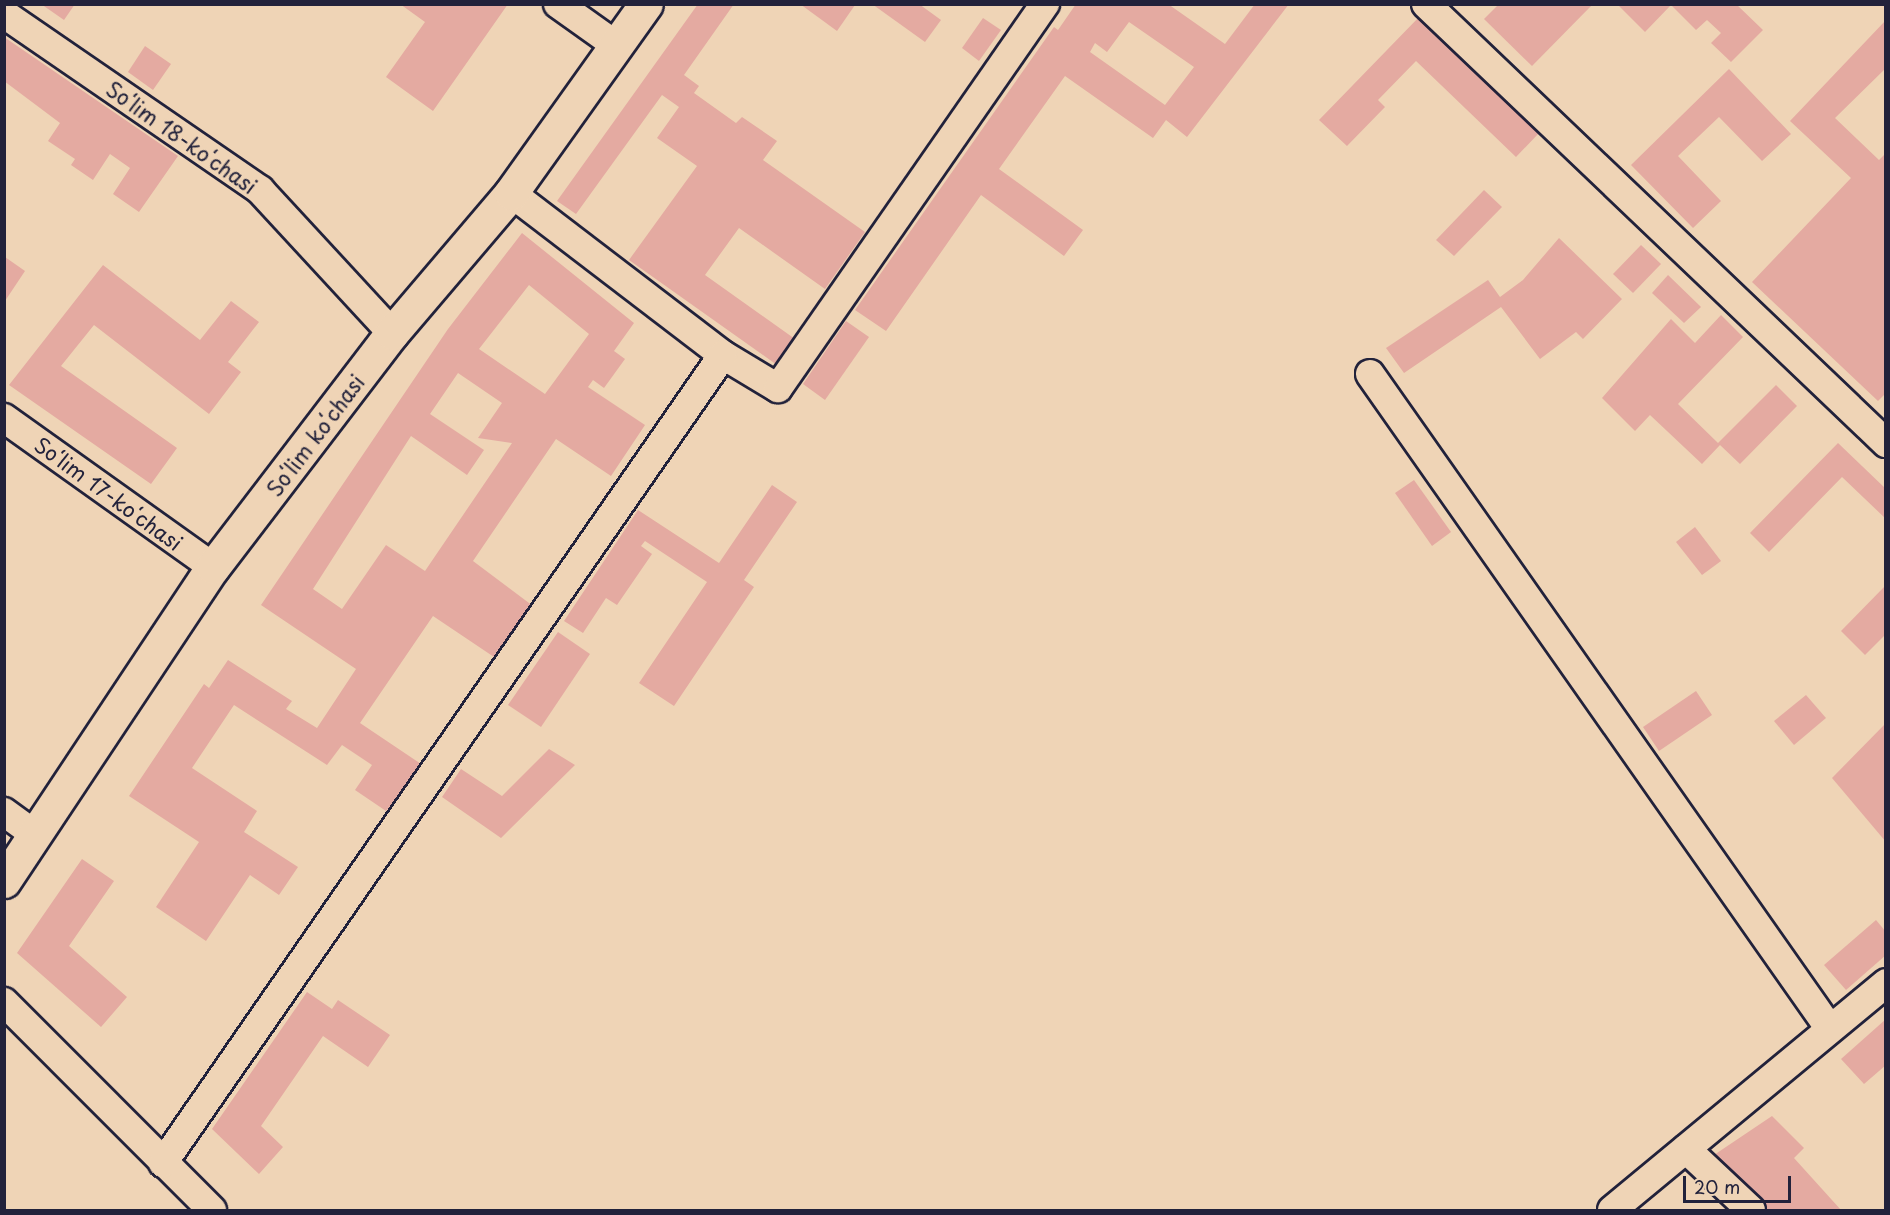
<!DOCTYPE html>
<meta charset="utf-8">
<style>
body{margin:0}
#map{position:relative;width:1890px;height:1215px;overflow:hidden;background:#efd4b6;font-family:"Playpen Sans",sans-serif}
div>[style]{position:absolute}
[style*='--x']{left:calc(var(--x)*1px);top:calc(var(--y)*1px);width:calc(var(--w)*1px);rotate:calc(var(--a)*1deg)}
.building>*{inset:0;background:#e4aaa1}
.roads{filter:drop-shadow(2px 0 #22223b) drop-shadow(-2px 0 #22223b) drop-shadow(0 2px #22223b) drop-shadow(0 -2px #22223b)}
.minor>*{height:28px;margin:-14px;padding:0 14px;transform-origin:14px;border-radius:14px;background:#efd4b6}
.tertiary>*{height:33px;margin:-16.5px;padding:0 16.5px;transform-origin:16.5px;border-radius:16.5px;background:#efd4b6}
span{translate:-50% -50%;white-space:nowrap;text-align:center;line-height:1.15;-webkit-text-stroke:4.5px #efd4b6;paint-order:stroke}
.street-label{font-size:21px;color:#22223b}
.frame{position:absolute;inset:0;border:6px solid #22223b;pointer-events:none}
.scale{position:absolute;left:1683px;top:1176px;width:108px;height:27px;box-sizing:border-box;border:3px solid #22223b;border-top:0;padding-left:8px;font-size:18px;line-height:21px;white-space:nowrap;color:#22223b;-webkit-text-stroke:4px #efd4b6;paint-order:stroke}
</style>
<div id="map">
<div class="building">
<div style="clip-path:polygon(41px 4px,75px 4px,64px 20px)"></div>
<div style="clip-path:polygon(400px 4px,508px 4px,433px 111px,386px 77px,425px 22px)"></div>
<div style="clip-path:polygon(698px 4px,734px 4px,684px 75px,699px 86px,694px 93px,736px 123px,742px 117px,777px 141px,763px 160px,865px 232px,825px 289px,739px 228px,705px 275px,795px 339px,777px 365px,629px 260px,697px 166px,657px 138px,679px 107px,662px 95px,576px 214px,557px 201px)"></div>
<div style="clip-path:polygon(800px 4px,853px 4px,855px 5px,837px 31px)"></div>
<div style="clip-path:polygon(872px 4px,919px 4px,941px 20px,925px 42px)"></div>
<div style="clip-path:polygon(evenodd,1076px 4px,1168px 4px,1225px 44px,1255px 4px,1289px 4px,1187px 137px,1166px 120px,1153px 138px,1065px 76px,999px 169px,1083px 230px,1064px 256px,981px 195px,886px 331px,855px 310px,1054px 27px,1058px 30px,1076px 4px,1129px 22px,1194px 67px,1165px 105px,1090px 52px,1095px 43px,1107px 52px,1129px 22px)"></div>
<div style="clip-path:polygon(1499px 4px,1593px 4px,1532px 66px,1484px 19px)"></div>
<div style="clip-path:polygon(1617px 4px,1736px 4px,1763px 30px,1731px 62px,1711px 43px,1721px 33px,1707px 20px,1696px 30px,1671px 5px,1645px 32px)"></div>
<div style="clip-path:polygon(1420px 16px,1540px 132px,1516px 157px,1416px 61px,1378px 100px,1385px 107px,1347px 146px,1319px 120px)"></div>
<div style="clip-path:polygon(983px 18px,1001px 30px,979px 61px,962px 48px)"></div>
<div style="clip-path:polygon(1886px 20px,1886px 68px,1835px 118px,1879px 160px,1886px 153px,1886px 393px,1878px 401px,1752px 282px,1851px 178px,1790px 121px)"></div>
<div style="clip-path:polygon(4px 37px,178px 156px,139px 212px,113px 194px,130px 168px,110px 154px,93px 180px,71px 165px,75px 159px,48px 141px,60px 123px,4px 81px)"></div>
<div style="clip-path:polygon(145px 46px,171px 64px,153px 90px,128px 72px)"></div>
<div style="clip-path:polygon(1729px 69px,1791px 134px,1762px 161px,1719px 117px,1678px 156px,1721px 201px,1693px 228px,1631px 165px)"></div>
<div style="clip-path:polygon(1484px 190px,1502px 207px,1454px 256px,1436px 240px)"></div>
<div style="clip-path:polygon(evenodd,522px 233px,634px 323px,614px 351px,625px 359px,604px 388px,593px 380px,588px 387px,645px 425px,611px 476px,556px 439px,473px 561px,533px 606px,497px 659px,433px 616px,360px 723px,424px 766px,386px 811px,355px 790px,372px 765px,342px 745px,327px 765px,234px 705px,192px 768px,257px 811px,244px 832px,298px 867px,279px 895px,250px 875px,206px 941px,156px 907px,199px 842px,129px 796px,204px 684px,209px 688px,228px 660px,292px 701px,286px 709px,317px 728px,356px 669px,261px 605px,448px 329px,522px 233px,529px 285px,589px 334px,545px 394px,479px 349px,529px 285px,522px 233px,458px 373px,502px 403px,478px 438px,512px 443px,425px 571px,386px 545px,342px 609px,313px 589px,411px 436px,467px 475px,484px 450px,430px 414px,458px 373px)"></div>
<div style="clip-path:polygon(1559px 238px,1622px 299px,1583px 339px,1576px 332px,1540px 359px,1501px 307px,1404px 373px,1386px 348px,1488px 280px,1500px 297px,1523px 280px)"></div>
<div style="clip-path:polygon(1641px 245px,1661px 264px,1633px 293px,1613px 274px)"></div>
<div style="clip-path:polygon(5px 257px,25px 271px,5px 301px)"></div>
<div style="clip-path:polygon(103px 265px,200px 340px,231px 301px,259px 322px,228px 362px,241px 372px,209px 414px,94px 325px,61px 366px,177px 448px,151px 484px,9px 385px)"></div>
<div style="clip-path:polygon(1668px 275px,1701px 307px,1684px 323px,1652px 293px)"></div>
<div style="clip-path:polygon(1721px 315px,1743px 337px,1678px 404px,1718px 443px,1776px 385px,1797px 406px,1740px 464px,1720px 445px,1702px 464px,1650px 415px,1635px 431px,1602px 398px,1671px 319px,1695px 343px)"></div>
<div style="clip-path:polygon(846px 321px,869px 337px,825px 400px,803px 384px)"></div>
<div style="clip-path:polygon(1838px 443px,1886px 489px,1886px 519px,1842px 477px,1769px 552px,1750px 533px)"></div>
<div style="clip-path:polygon(1414px 480px,1451px 532px,1432px 546px,1395px 493px)"></div>
<div style="clip-path:polygon(772px 485px,797px 502px,744px 580px,754px 587px,674px 706px,639px 683px,707px 582px,645px 541px,641px 546px,652px 554px,617px 605px,606px 598px,583px 633px,564px 621px,638px 510px,719px 563px)"></div>
<div style="clip-path:polygon(1695px 527px,1721px 561px,1702px 575px,1676px 542px)"></div>
<div style="clip-path:polygon(1886px 585px,1886px 634px,1865px 655px,1841px 631px)"></div>
<div style="clip-path:polygon(558px 632px,590px 654px,541px 727px,508px 705px)"></div>
<div style="clip-path:polygon(1696px 691px,1712px 715px,1659px 751px,1643px 727px)"></div>
<div style="clip-path:polygon(1806px 695px,1826px 718px,1794px 745px,1774px 721px)"></div>
<div style="clip-path:polygon(1886px 723px,1886px 842px,1832px 778px)"></div>
<div style="clip-path:polygon(549px 749px,575px 765px,501px 838px,442px 797px,461px 769px,502px 796px)"></div>
<div style="clip-path:polygon(82px 859px,114px 881px,69px 946px,127px 997px,101px 1027px,17px 953px)"></div>
<div style="clip-path:polygon(1876px 920px,1886px 932px,1886px 955px,1846px 990px,1824px 965px)"></div>
<div style="clip-path:polygon(307px 992px,332px 1009px,338px 1000px,390px 1035px,368px 1067px,323px 1036px,261px 1126px,283px 1147px,259px 1174px,212px 1129px)"></div>
<div style="clip-path:polygon(1886px 1019px,1886px 1065px,1864px 1084px,1841px 1059px)"></div>
<div style="clip-path:polygon(1772px 1116px,1804px 1148px,1794px 1158px,1841px 1210px,1768px 1210px,1714px 1155px)"></div>
</div>
<div class="roads">
<div class="minor">
<div style="--x:558;--y:4;--w:72;--a:35.4"></div>
<div style="--x:1426;--y:4;--w:636;--a:43.66"></div>
<div style="--x:4;--y:14;--w:311;--a:34.5"></div>
<div style="--x:260;--y:190;--w:195;--a:47.3"></div>
<div style="--x:511;--y:193;--w:267;--a:37.4"></div>
<div style="--x:723;--y:355;--w:64;--a:31"></div>
<div style="--x:778;--y:388;--w:468;--a:-55.2"></div>
<div style="--x:1370;--y:374;--w:800;--a:54.92"></div>
<div style="--x:4;--y:418;--w:257;--a:35.5"></div>
<div style="--x:4;--y:812;--w:37;--a:36"></div>
<div style="--x:4;--y:1002;--w:294;--a:45"></div>
<div style="--x:1686;--y:1149;--w:89;--a:43.2"></div>
<div style="--x:163;--y:1163;--w:983;--a:-55.28"></div>
<div style="--x:1612;--y:1210;--w:356;--a:-39.6"></div>
</div>
<div class="tertiary">
<div style="--x:4;--y:881;--w:377;--a:-56.4"></div>
<div style="--x:213;--y:567;--w:295;--a:-52.6"></div>
<div style="--x:392;--y:333;--w:184;--a:-49.6"></div>
<div style="--x:511;--y:193;--w:232;--a:-54.5"></div>
</div>
</div>
<div class="street-label">
<span style="left:182px;top:137px;rotate:35deg">Soʻlim 18-koʻchasi</span>
<span style="left:315px;top:435px;rotate:-53deg">Soʻlim koʻchasi</span>
<span style="left:109px;top:493px;rotate:36deg">Soʻlim 17-koʻchasi</span>
</div>
<div class="frame"></div>
<div class="scale">20 m</div>
</div>
